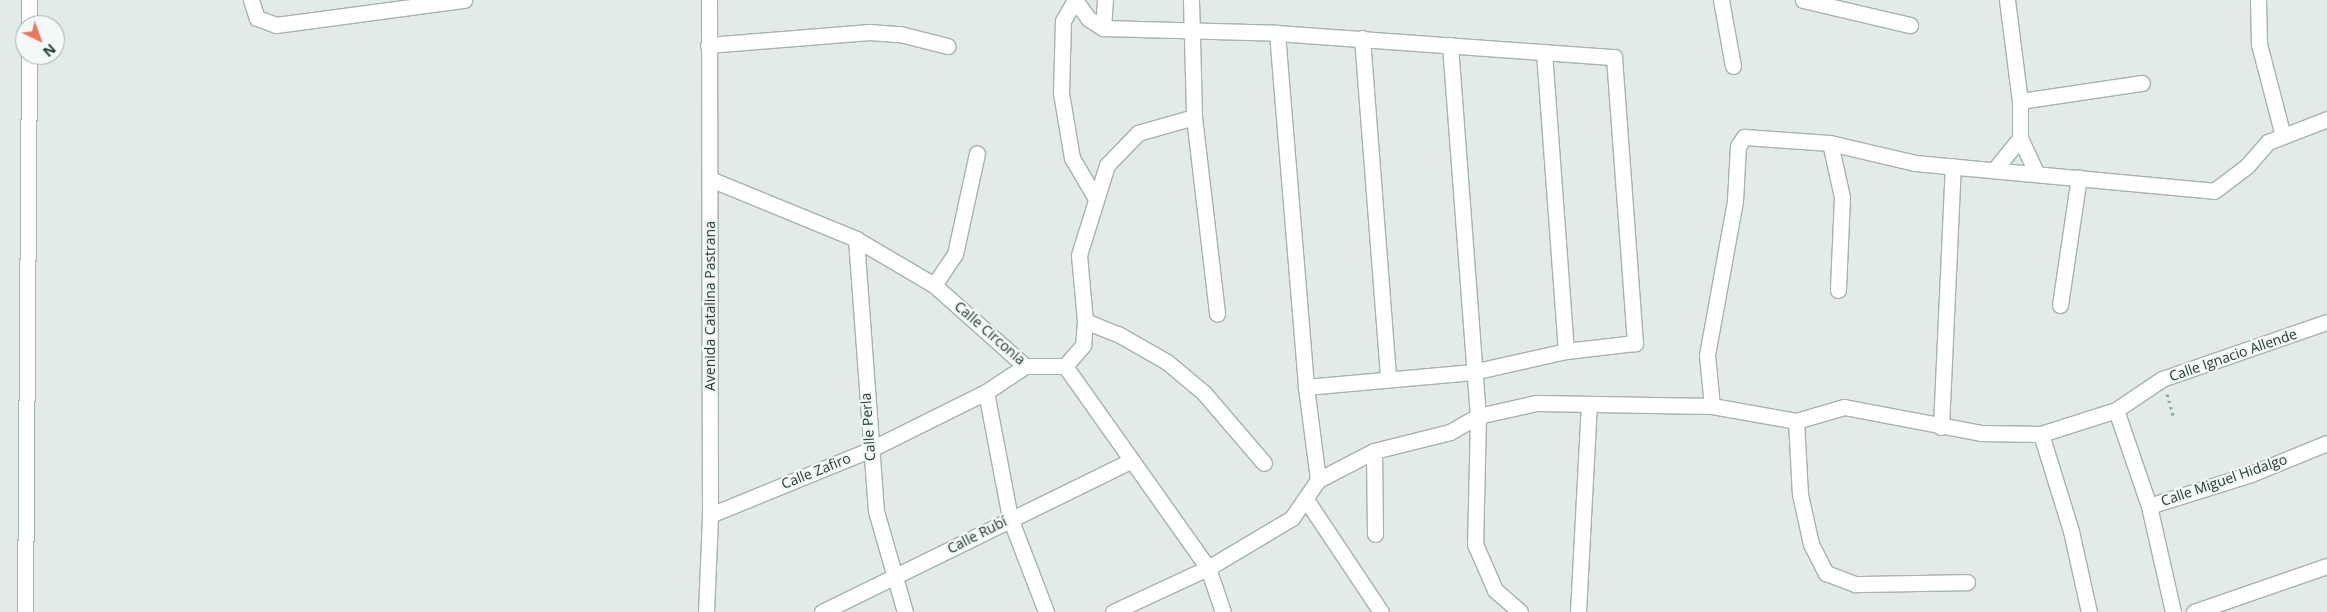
<!DOCTYPE html>
<meta charset="utf-8">
<style>
body{margin:0}
#map{position:relative;width:2327px;height:612px;overflow:hidden;background:#e2ebe6;font-family:"Open Sans",sans-serif}
div>[style]{position:absolute}
[style*='--x']{left:calc(var(--x)*1px);top:calc(var(--y)*1px);width:calc(var(--w)*1px);rotate:calc(var(--a)*1deg)}
.path>*{height:3px;margin-top:-1.5px;transform-origin:0;background:repeating-linear-gradient(90deg,#83ae9d 0 2.5px,transparent 0 6.5px)}
.roads{filter:drop-shadow(1px 0 #a5b3ad) drop-shadow(-1px 0 #a5b3ad) drop-shadow(0 1px #a5b3ad) drop-shadow(0 -1px #a5b3ad)}
.minor>*{height:15px;margin:-7.5px;padding:0 7.5px;transform-origin:7.5px;border-radius:7.5px;background:#fff}
span{translate:-50% -50%;white-space:nowrap;text-align:center;line-height:1.15;-webkit-text-stroke:4.5px #f2f8f5;paint-order:stroke}
.street-label{font-size:14px;color:#223b33}
.north{position:absolute;left:15px;top:15px;width:50px;height:50px;box-sizing:border-box;background:#f2f8f5;border:1px solid #9faca7;border-radius:50%;rotate:138deg;font-size:14px;font-weight:700;line-height:20px;text-align:center;color:#223b33}
.north::after{content:'';display:block;margin:auto;width:18px;height:22px;background:#ec775f;clip-path:polygon(50% 0,100% 100%,50% 72%,0 100%)}
</style>
<div id="map">
<div class="path">
<div style="--x:2167;--y:394;--w:22;--a:74"></div>
</div>
<div class="roads">
<div class="minor">
<div style="--x:251;--y:0;--w:19;--a:72"></div>
<div style="--x:257;--y:18;--w:20;--a:20"></div>
<div style="--x:276;--y:25;--w:190;--a:-7.6"></div>
<div style="--x:1075;--y:0;--w:24;--a:54"></div>
<div style="--x:1089;--y:19;--w:17;--a:33"></div>
<div style="--x:1103;--y:28;--w:174;--a:1.6"></div>
<div style="--x:1277;--y:33;--w:338;--a:4.1"></div>
<div style="--x:1614;--y:57;--w:287;--a:85.8"></div>
<div style="--x:1635;--y:343;--w:69;--a:173.4"></div>
<div style="--x:1566;--y:351;--w:95;--a:167.3"></div>
<div style="--x:1473;--y:372;--w:168;--a:174.9"></div>
<div style="--x:1075;--y:0;--w:24;--a:120"></div>
<div style="--x:1063;--y:21;--w:72;--a:91.6"></div>
<div style="--x:1061;--y:93;--w:66;--a:80.4"></div>
<div style="--x:1072;--y:158;--w:45;--a:59.5"></div>
<div style="--x:1191;--y:0;--w:117;--a:88.5"></div>
<div style="--x:1194;--y:117;--w:198;--a:83.3"></div>
<div style="--x:1721;--y:0;--w:67;--a:79.7"></div>
<div style="--x:1803;--y:0;--w:110;--a:13.2"></div>
<div style="--x:2007;--y:0;--w:102;--a:82.7"></div>
<div style="--x:2020;--y:101;--w:37;--a:90"></div>
<div style="--x:2020;--y:138;--w:38;--a:65"></div>
<div style="--x:2258;--y:0;--w:44;--a:88.7"></div>
<div style="--x:2259;--y:44;--w:95;--a:75.4"></div>
<div style="--x:29;--y:25;--w:25;--a:-90"></div>
<div style="--x:1103;--y:28;--w:28;--a:-86"></div>
<div style="--x:1277;--y:33;--w:355;--a:85.3"></div>
<div style="--x:1306;--y:387;--w:94;--a:82.6"></div>
<div style="--x:1362;--y:38;--w:341;--a:85.6"></div>
<div style="--x:708;--y:45;--w:162;--a:-4.6"></div>
<div style="--x:869;--y:32;--w:31;--a:4"></div>
<div style="--x:900;--y:34;--w:49;--a:14.3"></div>
<div style="--x:1450;--y:45;--w:372;--a:85.7"></div>
<div style="--x:1478;--y:416;--w:128;--a:91.3"></div>
<div style="--x:1475;--y:544;--w:50;--a:66.5"></div>
<div style="--x:1495;--y:590;--w:33;--a:41"></div>
<div style="--x:1544;--y:52;--w:300;--a:85.8"></div>
<div style="--x:2020;--y:101;--w:123;--a:-8.4"></div>
<div style="--x:1830;--y:143;--w:55;--a:77.5"></div>
<div style="--x:1842;--y:197;--w:93;--a:92.5"></div>
<div style="--x:1995;--y:169;--w:40;--a:-51"></div>
<div style="--x:710;--y:179;--w:158;--a:22.3"></div>
<div style="--x:856;--y:239;--w:91;--a:30.5"></div>
<div style="--x:934;--y:285;--w:122;--a:41.7"></div>
<div style="--x:1025;--y:366;--w:40;--a:0"></div>
<div style="--x:1065;--y:366;--w:247;--a:54.7"></div>
<div style="--x:1208;--y:568;--w:46;--a:71.2"></div>
<div style="--x:856;--y:239;--w:273;--a:85.8"></div>
<div style="--x:876;--y:511;--w:105;--a:74"></div>
<div style="--x:934;--y:285;--w:37;--a:-56"></div>
<div style="--x:955;--y:254;--w:103;--a:-77.7"></div>
<div style="--x:2060;--y:305;--w:129;--a:-81.6"></div>
<div style="--x:1085;--y:321;--w:35;--a:22"></div>
<div style="--x:1118;--y:334;--w:56;--a:29.7"></div>
<div style="--x:1167;--y:362;--w:48;--a:40"></div>
<div style="--x:1204;--y:393;--w:92;--a:49.4"></div>
<div style="--x:1065;--y:366;--w:28;--a:-49"></div>
<div style="--x:1083;--y:345;--w:24;--a:-85"></div>
<div style="--x:1085;--y:321;--w:66;--a:-95.2"></div>
<div style="--x:1079;--y:255;--w:94;--a:-72.7"></div>
<div style="--x:1107;--y:165;--w:45;--a:-45.9"></div>
<div style="--x:1138;--y:133;--w:58;--a:-15.9"></div>
<div style="--x:986;--y:392;--w:128;--a:79.2"></div>
<div style="--x:1010;--y:518;--w:101;--a:69"></div>
<div style="--x:1712;--y:406;--w:51;--a:-95.6"></div>
<div style="--x:1707;--y:355;--w:157;--a:-79.7"></div>
<div style="--x:1735;--y:201;--w:55;--a:-86.9"></div>
<div style="--x:1738;--y:146;--w:11;--a:-56"></div>
<div style="--x:1744;--y:137;--w:86;--a:4"></div>
<div style="--x:1830;--y:143;--w:87;--a:13.2"></div>
<div style="--x:1915;--y:163;--w:300;--a:5.3"></div>
<div style="--x:2214;--y:191;--w:41;--a:-37.1"></div>
<div style="--x:2247;--y:166;--w:32;--a:-49"></div>
<div style="--x:2268;--y:142;--w:63;--a:-21.3"></div>
<div style="--x:2116;--y:410;--w:102;--a:71"></div>
<div style="--x:2149;--y:506;--w:109;--a:77.2"></div>
<div style="--x:1796;--y:421;--w:73;--a:86.9"></div>
<div style="--x:1800;--y:494;--w:51;--a:77.6"></div>
<div style="--x:1811;--y:544;--w:33;--a:63"></div>
<div style="--x:1826;--y:573;--w:31;--a:21"></div>
<div style="--x:1855;--y:584;--w:112;--a:-1"></div>
<div style="--x:1941;--y:427;--w:261;--a:-87.4"></div>
<div style="--x:2041;--y:434;--w:102;--a:72.8"></div>
<div style="--x:2071;--y:531;--w:83;--a:77.5"></div>
<div style="--x:1374;--y:451;--w:83;--a:89.3"></div>
<div style="--x:1307;--y:501;--w:133;--a:56.3"></div>
<div style="--x:2149;--y:506;--w:107;--a:-17.4"></div>
<div style="--x:2251;--y:474;--w:82;--a:-22.2"></div>
<div style="--x:710;--y:515;--w:172;--a:-22.2"></div>
<div style="--x:869;--y:450;--w:131;--a:-26.4"></div>
<div style="--x:986;--y:392;--w:47;--a:-33.7"></div>
<div style="--x:25;--y:612;--w:557;--a:-89.59"></div>
<div style="--x:706;--y:612;--w:97;--a:-87.6"></div>
<div style="--x:710;--y:515;--w:515;--a:-90.11"></div>
<div style="--x:822;--y:612;--w:345;--a:-26.1"></div>
<div style="--x:1113;--y:612;--w:105;--a:-24.9"></div>
<div style="--x:1208;--y:568;--w:98;--a:-30.8"></div>
<div style="--x:1292;--y:518;--w:46;--a:-55.6"></div>
<div style="--x:1318;--y:480;--w:63;--a:-27.4"></div>
<div style="--x:1374;--y:451;--w:78;--a:-14"></div>
<div style="--x:1450;--y:432;--w:32;--a:-30"></div>
<div style="--x:1478;--y:416;--w:59;--a:-12.6"></div>
<div style="--x:1536;--y:403;--w:176;--a:1"></div>
<div style="--x:1712;--y:406;--w:85;--a:10.1"></div>
<div style="--x:1796;--y:421;--w:50;--a:-16.3"></div>
<div style="--x:1844;--y:407;--w:139;--a:10.7"></div>
<div style="--x:1981;--y:433;--w:60;--a:1"></div>
<div style="--x:2041;--y:434;--w:79;--a:-17.7"></div>
<div style="--x:2116;--y:410;--w:55;--a:-34"></div>
<div style="--x:2162;--y:379;--w:175;--a:-19.1"></div>
<div style="--x:1578;--y:612;--w:208;--a:-87"></div>
<div style="--x:2194;--y:612;--w:141;--a:-19.1"></div>
</div>
</div>
<div class="street-label">
<span style="left:710px;top:306px;rotate:-90deg">Avenida Catalina Pastrana</span>
<span style="left:990px;top:333px;rotate:41deg">Calle Circonia</span>
<span style="left:2233px;top:355px;rotate:-19deg">Calle Ignacio Allende</span>
<span style="left:868px;top:427px;rotate:-94deg">Calle Perla</span>
<span style="left:816px;top:471px;rotate:-22deg">Calle Zafiro</span>
<span style="left:2224px;top:480px;rotate:-19deg">Calle Miguel Hidalgo</span>
<span style="left:977px;top:535px;rotate:-27deg">Calle Rubí</span>
</div>
<div class="north">N</div>
</div>
